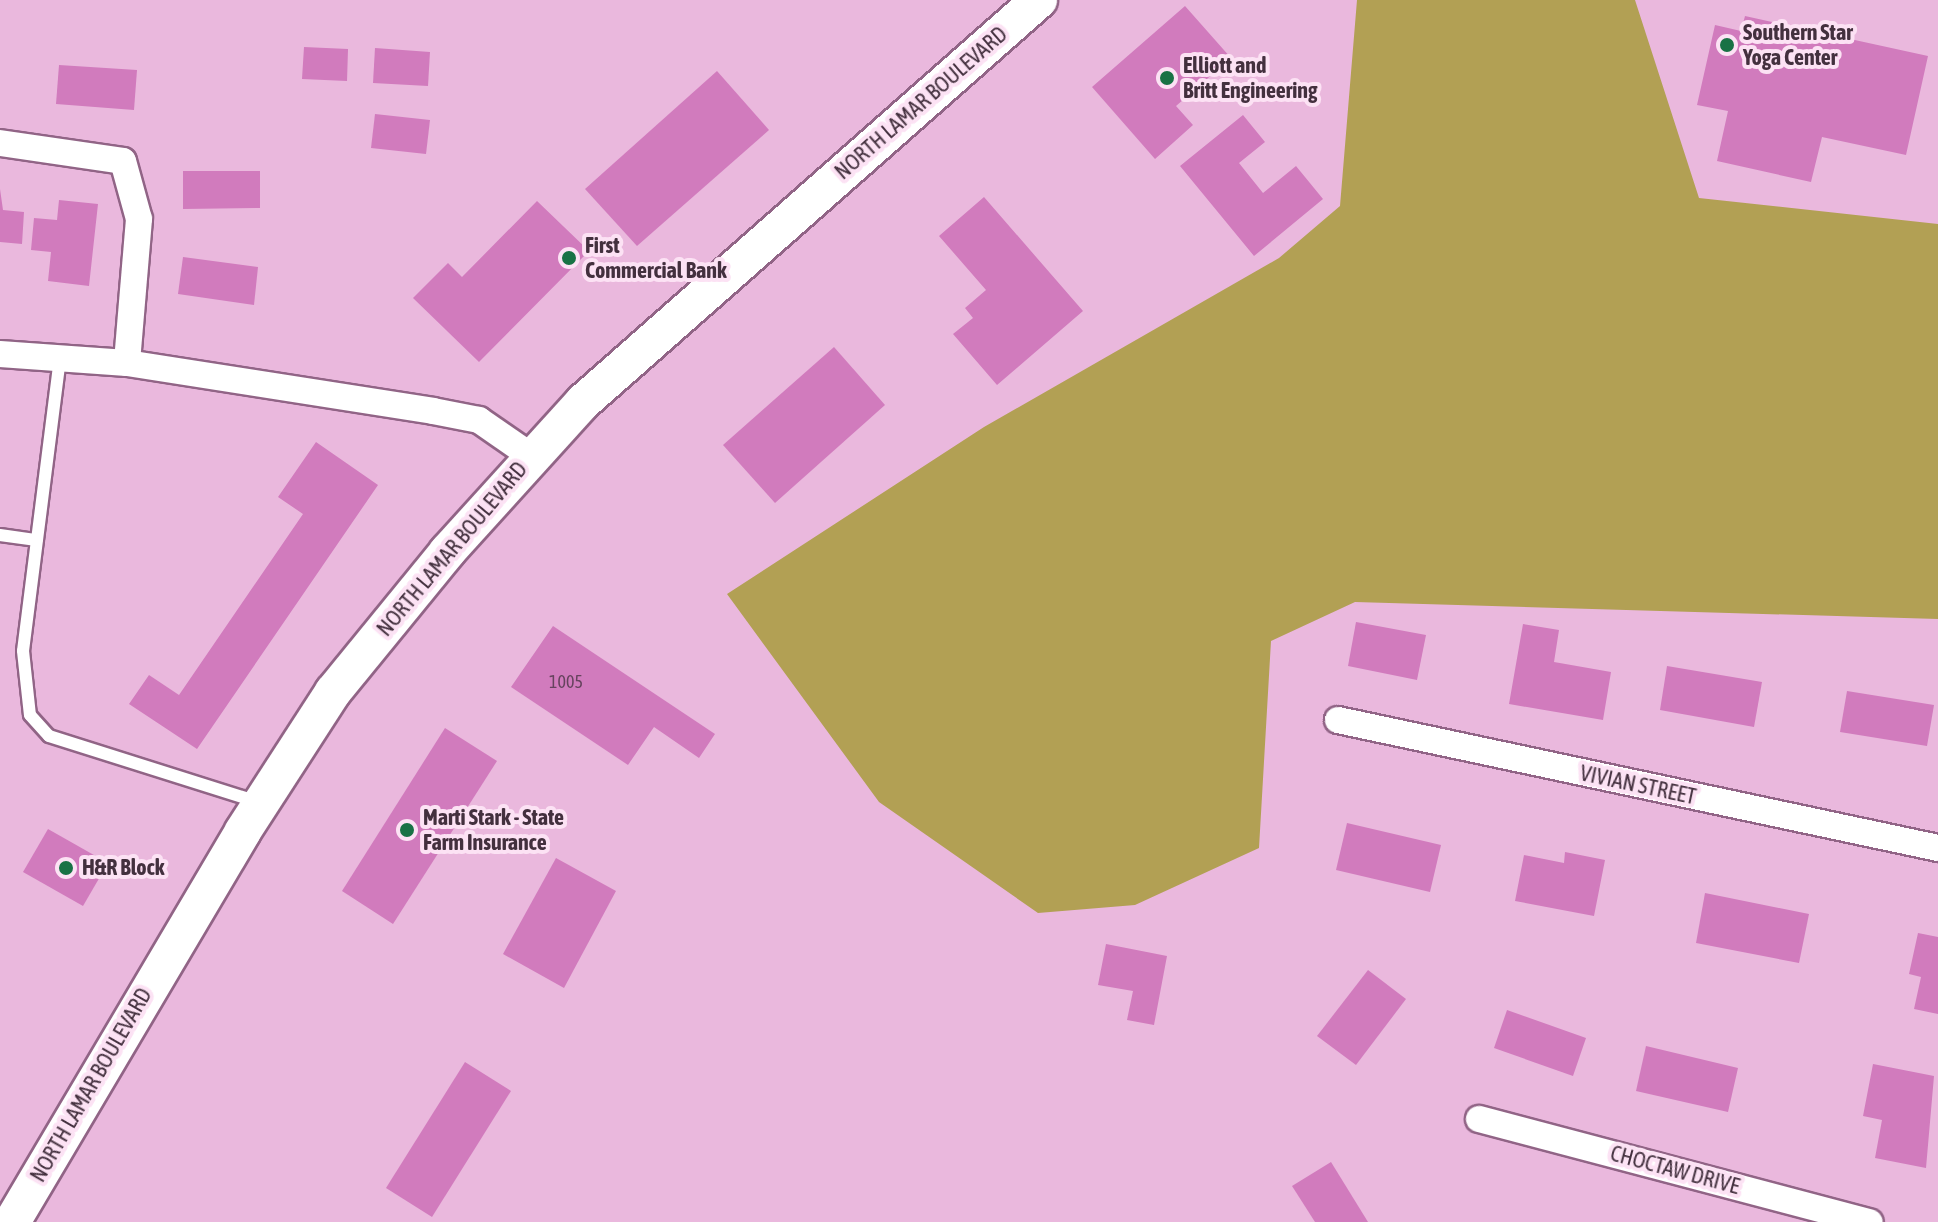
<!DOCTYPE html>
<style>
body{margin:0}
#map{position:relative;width:1938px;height:1222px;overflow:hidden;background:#eab8dd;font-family:"Asap Condensed",sans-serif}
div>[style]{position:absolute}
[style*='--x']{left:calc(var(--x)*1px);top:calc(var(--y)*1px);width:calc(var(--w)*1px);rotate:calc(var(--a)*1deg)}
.green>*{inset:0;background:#b2a054}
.building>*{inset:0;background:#d17bbd}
.roads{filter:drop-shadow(2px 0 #916486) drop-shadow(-2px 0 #916486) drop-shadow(0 2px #916486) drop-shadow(0 -2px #916486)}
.lane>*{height:12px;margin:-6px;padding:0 6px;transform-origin:6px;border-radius:6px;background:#fff}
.street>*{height:26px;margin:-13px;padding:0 13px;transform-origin:13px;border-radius:13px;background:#fff}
.secondary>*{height:36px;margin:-18px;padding:0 18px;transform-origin:18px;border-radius:18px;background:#fff}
.dots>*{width:22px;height:22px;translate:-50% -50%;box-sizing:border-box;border:4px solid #fce2f4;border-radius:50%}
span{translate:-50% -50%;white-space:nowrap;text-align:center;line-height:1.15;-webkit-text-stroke:8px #fce2f4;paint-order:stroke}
.number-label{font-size:18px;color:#66435e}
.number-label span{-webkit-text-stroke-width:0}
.poi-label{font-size:22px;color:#43303e;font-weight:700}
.left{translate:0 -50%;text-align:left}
.street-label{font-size:22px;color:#43303e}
</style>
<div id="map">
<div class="green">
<div style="clip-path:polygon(1357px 0,1635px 0,1699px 198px,1938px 224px,1938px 619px,1355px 602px,1271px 641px,1259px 848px,1135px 905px,1038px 913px,879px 802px,727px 594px,984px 427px,1279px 258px,1340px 206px)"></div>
</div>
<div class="building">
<div style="clip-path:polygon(1185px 6px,1231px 58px,1176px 106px,1193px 125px,1155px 159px,1092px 87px)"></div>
<div style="clip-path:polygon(1745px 16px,1928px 56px,1906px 155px,1822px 137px,1811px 182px,1717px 161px,1728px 111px,1697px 105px,1715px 25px,1741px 31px)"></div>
<div style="clip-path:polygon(304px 47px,348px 49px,347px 81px,302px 79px)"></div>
<div style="clip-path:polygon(375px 48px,430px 52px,428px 86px,373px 83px)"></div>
<div style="clip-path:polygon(59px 65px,137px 70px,134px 110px,56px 104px)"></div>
<div style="clip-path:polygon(717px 71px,769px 130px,637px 246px,585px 189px)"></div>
<div style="clip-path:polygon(375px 114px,430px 120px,426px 154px,371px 148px)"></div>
<div style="clip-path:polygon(1243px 115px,1265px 142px,1239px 163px,1263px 193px,1296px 166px,1323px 199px,1254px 256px,1180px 166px)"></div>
<div style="clip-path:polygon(183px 171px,260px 171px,260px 208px,183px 209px)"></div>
<div style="clip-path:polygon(0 189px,3px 210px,24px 212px,22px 244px,0 242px)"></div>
<div style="clip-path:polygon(984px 197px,1083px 311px,997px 385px,953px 334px,973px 318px,965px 308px,986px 290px,939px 236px)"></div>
<div style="clip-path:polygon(59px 200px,98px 204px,89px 286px,48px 281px,51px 252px,31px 250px,34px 218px,57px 220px)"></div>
<div style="clip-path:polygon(537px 201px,589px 251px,479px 362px,413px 298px,448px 263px,462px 277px)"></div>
<div style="clip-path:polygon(183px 257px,258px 267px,254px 305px,178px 294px)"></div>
<div style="clip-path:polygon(834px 347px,885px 405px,775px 503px,723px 445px)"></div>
<div style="clip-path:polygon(316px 442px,378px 485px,197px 749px,129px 704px,149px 675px,179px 695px,303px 514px,278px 497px)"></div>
<div style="clip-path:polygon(1356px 622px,1426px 635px,1417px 680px,1348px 666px)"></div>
<div style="clip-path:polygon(1523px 624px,1559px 630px,1554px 662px,1611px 672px,1603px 720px,1509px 704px)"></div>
<div style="clip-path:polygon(553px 626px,715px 734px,699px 758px,654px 727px,628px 765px,511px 687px)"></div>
<div style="clip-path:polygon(1667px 666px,1762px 682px,1754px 727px,1660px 710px)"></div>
<div style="clip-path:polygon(1847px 691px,1934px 705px,1927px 746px,1840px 732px)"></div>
<div style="clip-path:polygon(445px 728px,497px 761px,393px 924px,342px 891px)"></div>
<div style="clip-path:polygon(1347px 823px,1441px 845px,1430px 892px,1336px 870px)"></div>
<div style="clip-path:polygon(48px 829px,108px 863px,83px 906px,23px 872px)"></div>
<div style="clip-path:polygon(1565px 852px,1605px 860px,1594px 916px,1515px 901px,1524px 855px,1564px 863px)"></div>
<div style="clip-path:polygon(556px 858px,616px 891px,564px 988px,503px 954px)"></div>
<div style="clip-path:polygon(1705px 893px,1809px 914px,1799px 963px,1696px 943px)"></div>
<div style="clip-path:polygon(1918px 933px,1938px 937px,1938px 1014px,1914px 1009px,1921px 977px,1909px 974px)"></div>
<div style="clip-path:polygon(1106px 944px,1167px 956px,1154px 1025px,1127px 1020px,1133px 991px,1098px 985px)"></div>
<div style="clip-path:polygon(1368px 970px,1406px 999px,1356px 1065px,1317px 1036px)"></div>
<div style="clip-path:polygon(1507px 1010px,1586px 1038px,1573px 1076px,1494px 1048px)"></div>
<div style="clip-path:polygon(1646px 1046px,1738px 1068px,1728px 1112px,1636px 1091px)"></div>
<div style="clip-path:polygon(465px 1062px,511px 1091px,432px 1217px,386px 1188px)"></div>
<div style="clip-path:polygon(1873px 1064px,1934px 1076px,1926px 1168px,1875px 1158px,1882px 1120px,1863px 1116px)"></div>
<div style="clip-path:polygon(1331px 1162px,1368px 1222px,1315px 1222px,1292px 1186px)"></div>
</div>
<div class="roads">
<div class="lane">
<div style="--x:60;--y:358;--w:295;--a:97.2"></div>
<div style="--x:23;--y:651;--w:64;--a:83.8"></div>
<div style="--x:30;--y:715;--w:28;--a:48"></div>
<div style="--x:49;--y:736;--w:219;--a:17.5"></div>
<div style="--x:0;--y:535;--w:37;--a:8"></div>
</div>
<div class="street">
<div style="--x:0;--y:143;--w:124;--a:8.3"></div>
<div style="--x:123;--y:161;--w:60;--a:74.6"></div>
<div style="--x:139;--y:219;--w:144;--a:94.8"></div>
<div style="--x:0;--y:354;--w:127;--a:4.1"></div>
<div style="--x:127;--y:363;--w:310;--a:8.9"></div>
<div style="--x:433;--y:411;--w:47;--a:11.1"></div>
<div style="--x:479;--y:420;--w:63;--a:34.7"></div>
<div style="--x:1338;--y:720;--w:614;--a:12.04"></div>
<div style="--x:1479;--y:1119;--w:404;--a:14.8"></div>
</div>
<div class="secondary">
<div style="--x:12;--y:1222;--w:454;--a:-59.4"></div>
<div style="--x:243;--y:831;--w:166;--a:-57.1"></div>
<div style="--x:333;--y:692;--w:181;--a:-50.8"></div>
<div style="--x:447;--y:552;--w:202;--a:-47.8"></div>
<div style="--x:583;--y:402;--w:608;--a:-41.4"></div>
</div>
</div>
<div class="dots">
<div style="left:1727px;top:45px;background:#197245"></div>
<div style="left:1167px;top:78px;background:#197245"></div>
<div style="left:569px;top:258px;background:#197245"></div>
<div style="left:407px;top:830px;background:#197245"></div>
<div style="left:66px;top:868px;background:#197245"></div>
</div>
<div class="number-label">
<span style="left:566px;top:682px">1005</span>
</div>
<div class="poi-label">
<span class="left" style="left:1743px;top:45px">Southern Star<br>Yoga Center</span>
<span class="left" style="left:1183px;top:78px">Elliott and<br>Britt Engineering</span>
<span class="left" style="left:585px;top:258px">First<br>Commercial Bank</span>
<span class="left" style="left:423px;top:830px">Marti Stark - State<br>Farm Insurance</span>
<span class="left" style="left:82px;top:868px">H&amp;R Block</span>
</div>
<div class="street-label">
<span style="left:921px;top:103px;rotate:-41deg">NORTH LAMAR BOULEVARD</span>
<span style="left:452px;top:549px;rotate:-50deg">NORTH LAMAR BOULEVARD</span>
<span style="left:1638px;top:785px;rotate:12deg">VIVIAN STREET</span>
<span style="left:91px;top:1085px;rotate:-60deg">NORTH LAMAR BOULEVARD</span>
<span style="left:1675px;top:1170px;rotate:15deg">CHOCTAW DRIVE</span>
</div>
</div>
